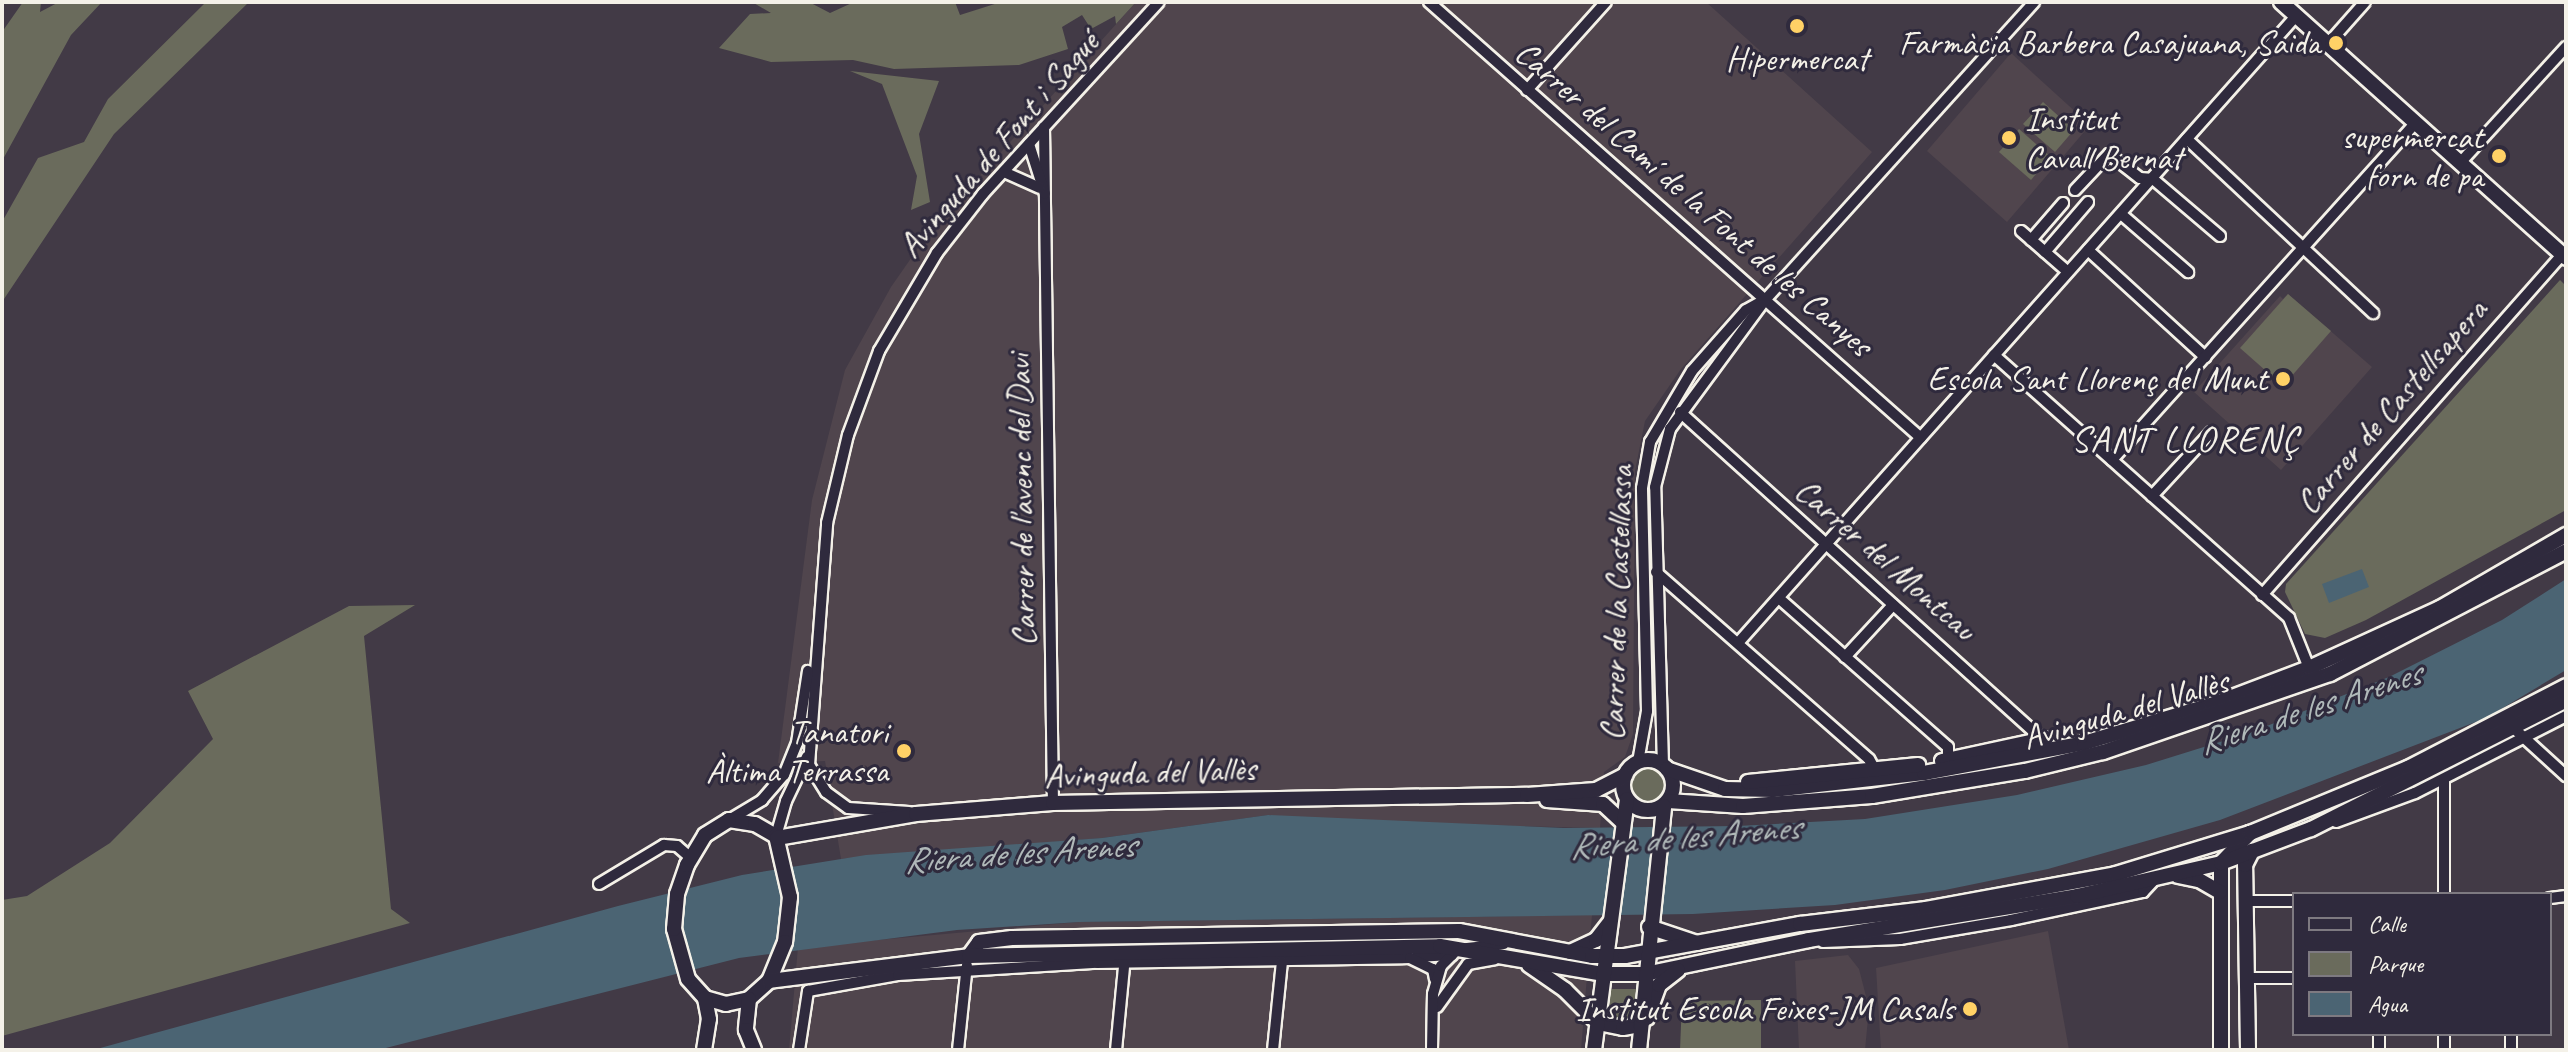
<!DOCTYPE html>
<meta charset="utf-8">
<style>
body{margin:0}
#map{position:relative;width:2568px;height:1052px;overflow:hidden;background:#423a46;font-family:Caveat,sans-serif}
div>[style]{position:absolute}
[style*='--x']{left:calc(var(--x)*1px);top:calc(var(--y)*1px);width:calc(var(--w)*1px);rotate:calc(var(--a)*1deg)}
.built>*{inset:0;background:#50454d}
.green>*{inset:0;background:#6a6b5c}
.round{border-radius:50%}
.water>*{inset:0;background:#4b6473}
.roads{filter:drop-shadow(2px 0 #f4f1e8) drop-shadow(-2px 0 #f4f1e8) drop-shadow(0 2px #f4f1e8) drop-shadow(0 -2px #f4f1e8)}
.minor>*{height:10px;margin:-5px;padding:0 5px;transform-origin:5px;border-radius:5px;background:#2f2a3d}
.tertiary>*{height:14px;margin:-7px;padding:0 7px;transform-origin:7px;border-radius:7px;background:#2f2a3d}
.secondary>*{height:14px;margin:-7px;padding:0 7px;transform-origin:7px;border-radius:7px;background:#2f2a3d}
.secondary>.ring{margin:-7px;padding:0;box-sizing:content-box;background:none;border:14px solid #2f2a3d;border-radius:50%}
.dots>*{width:22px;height:22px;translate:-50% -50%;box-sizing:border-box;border:4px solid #2f2a3d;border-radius:50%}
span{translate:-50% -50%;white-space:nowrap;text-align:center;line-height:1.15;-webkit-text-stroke:6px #2f2a3d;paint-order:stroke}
.poi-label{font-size:34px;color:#f4f1e8}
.right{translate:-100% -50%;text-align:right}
.left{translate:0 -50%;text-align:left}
.street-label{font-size:34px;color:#f4f1e8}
.neighbourhood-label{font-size:36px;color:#f4f1e8;letter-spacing:2px}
.water-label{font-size:36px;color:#b0b9b9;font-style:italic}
.frame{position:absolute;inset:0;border:4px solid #f4f1e8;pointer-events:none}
.legend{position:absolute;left:2292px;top:892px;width:260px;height:144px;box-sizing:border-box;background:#2f2a3d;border:2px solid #7e7a81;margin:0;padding:10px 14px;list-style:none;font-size:24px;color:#f4f1e8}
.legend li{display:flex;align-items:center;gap:16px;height:40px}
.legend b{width:40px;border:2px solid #7e7a81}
</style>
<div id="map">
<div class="built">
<div style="clip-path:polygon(1136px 2px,1706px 2px,1872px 152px,1681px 369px,1645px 421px,1635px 471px,1633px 734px,1625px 757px,1604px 772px,1600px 828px,1311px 821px,1268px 815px,1102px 838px,841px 859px,825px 761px,778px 763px,812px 500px,845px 370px,891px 287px,930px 231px)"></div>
<div style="clip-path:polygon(2011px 53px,2090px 125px,2007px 222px,1927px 151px)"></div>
<div style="clip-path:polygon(2288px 294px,2372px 367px,2281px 470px,2194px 392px,2280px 296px,2283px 299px)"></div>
<div style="clip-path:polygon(1592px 915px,1581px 1050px,789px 1050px,798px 947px,1079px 922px)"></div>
<div style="clip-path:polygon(2048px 931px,2069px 1050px,1881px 1050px,1876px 968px)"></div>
<div style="clip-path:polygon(1848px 955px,1859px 969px,1869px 1008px,1865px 1050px,1799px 1050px,1795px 961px)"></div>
</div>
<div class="green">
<div style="clip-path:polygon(23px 2px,41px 2px,40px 12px,59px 2px,102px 2px,71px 35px,2px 161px,2px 32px)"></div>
<div style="clip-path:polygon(206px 2px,249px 2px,114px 134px,2px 302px,2px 222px,38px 158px,84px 142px,108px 99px)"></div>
<div style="clip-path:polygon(752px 2px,809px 2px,830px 13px,854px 2px,955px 2px,960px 15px,1001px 2px,1136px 2px,1116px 24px,1115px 16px,1091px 29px,1082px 15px,1062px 27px,1068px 49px,1019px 65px,894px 69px,853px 60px,771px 62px,719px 48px,750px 14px,771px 13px)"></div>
<div style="clip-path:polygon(850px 71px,939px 81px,919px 134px,930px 202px,911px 210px,917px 176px,882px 84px)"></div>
<div style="clip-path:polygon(2043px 102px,2074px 130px,2055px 152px,2023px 124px)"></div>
<div style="clip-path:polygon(2019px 129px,2051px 157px,2031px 180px,1999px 152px)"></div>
<div style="clip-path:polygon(2560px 280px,2566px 286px,2566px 510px,2366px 620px,2325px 638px,2305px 634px,2285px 592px,2286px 584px)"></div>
<div style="clip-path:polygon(2288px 294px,2331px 331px,2283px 386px,2240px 348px)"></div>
<div style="clip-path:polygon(415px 605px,364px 636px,391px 909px,410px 923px,2px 1036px,2px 900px,27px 896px,110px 843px,213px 739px,188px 691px,349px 606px)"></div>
<div class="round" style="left:1631px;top:767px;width:36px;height:36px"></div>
<div style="clip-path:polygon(1609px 989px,1636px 989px,1635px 1012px,1628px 1020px,1609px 1016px)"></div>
<div style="clip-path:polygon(1761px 1000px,1761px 1050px,1680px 1050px,1682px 1001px)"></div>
</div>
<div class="water">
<div style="clip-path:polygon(2362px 569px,2369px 587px,2329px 603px,2322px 584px)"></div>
<div style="clip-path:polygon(2566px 579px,2566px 670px,2486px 718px,2220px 820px,2048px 869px,1945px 890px,1835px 905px,1693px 914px,1079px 922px,957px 930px,739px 958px,378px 1050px,93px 1050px,618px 906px,742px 875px,866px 855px,1102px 838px,1268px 815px,1564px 828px,1738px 826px,1865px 819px,2017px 795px,2146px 765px,2252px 732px,2389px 677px,2502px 620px)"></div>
</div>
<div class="roads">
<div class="minor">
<div style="--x:1429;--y:2;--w:657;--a:41.55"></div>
<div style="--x:2327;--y:45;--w:57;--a:-48.5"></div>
<div style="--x:1527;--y:90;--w:118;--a:-48.1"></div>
<div style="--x:1044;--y:127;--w:676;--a:89.24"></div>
<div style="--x:2187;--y:139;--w:255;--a:43.1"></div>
<div style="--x:1029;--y:144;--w:52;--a:72.3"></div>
<div style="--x:2460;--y:163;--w:157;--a:-47.6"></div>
<div style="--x:1004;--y:172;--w:39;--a:24"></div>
<div style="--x:2075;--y:190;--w:50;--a:-46.6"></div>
<div style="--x:2109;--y:154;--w:39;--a:38"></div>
<div style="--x:2140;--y:178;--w:13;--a:4"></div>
<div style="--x:2153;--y:179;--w:88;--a:40.4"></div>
<div style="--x:2121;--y:214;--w:89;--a:40.9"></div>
<div style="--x:2021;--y:231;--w:62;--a:41.1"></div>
<div style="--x:2031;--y:240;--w:49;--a:-49.1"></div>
<div style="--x:2088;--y:250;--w:159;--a:42.4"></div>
<div style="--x:2045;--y:252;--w:66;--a:-49.3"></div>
<div style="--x:1994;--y:355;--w:395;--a:41.7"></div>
<div style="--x:2289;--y:618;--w:59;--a:68.2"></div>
<div style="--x:1680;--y:412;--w:493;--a:42.1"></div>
<div style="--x:2112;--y:460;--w:453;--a:-48"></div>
<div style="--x:2152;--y:496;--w:87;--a:-47.3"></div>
<div style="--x:1656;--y:572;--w:283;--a:41.3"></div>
<div style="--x:1869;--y:759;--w:13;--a:61"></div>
<div style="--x:2262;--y:595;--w:453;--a:-48.6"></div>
<div style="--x:1781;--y:600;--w:222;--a:41.4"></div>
<div style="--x:1948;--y:747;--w:13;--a:90"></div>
<div style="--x:1738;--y:643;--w:839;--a:-48.33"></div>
<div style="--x:1845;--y:657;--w:71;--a:-47.3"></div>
<div style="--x:2508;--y:723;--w:79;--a:42.4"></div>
<div style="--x:1638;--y:762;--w:52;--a:-80"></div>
<div style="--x:1647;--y:711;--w:223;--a:-91.3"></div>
<div style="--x:1642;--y:488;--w:47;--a:-80.1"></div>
<div style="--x:1650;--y:442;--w:82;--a:-59.4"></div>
<div style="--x:1692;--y:371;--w:81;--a:-48.5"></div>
<div style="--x:1746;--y:310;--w:21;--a:-29"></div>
<div style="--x:1663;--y:765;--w:278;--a:-91.6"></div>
<div style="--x:1655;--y:487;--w:60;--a:-75.5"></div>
<div style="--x:1670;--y:429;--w:162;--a:-53.6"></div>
<div style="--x:1766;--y:299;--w:400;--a:-47.9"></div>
<div style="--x:2444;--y:779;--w:115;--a:90"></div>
<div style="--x:909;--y:812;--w:61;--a:-176.2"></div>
<div style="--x:848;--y:808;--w:27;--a:-144"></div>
<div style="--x:826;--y:792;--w:32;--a:-122"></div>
<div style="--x:809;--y:765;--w:243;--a:-85.7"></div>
<div style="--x:827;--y:523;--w:90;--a:-76.6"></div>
<div style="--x:848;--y:435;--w:90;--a:-69.7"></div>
<div style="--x:879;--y:351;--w:114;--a:-59.4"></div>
<div style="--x:937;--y:253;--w:75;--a:-52.1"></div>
<div style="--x:983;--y:194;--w:260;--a:-47.5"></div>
<div style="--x:729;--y:820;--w:39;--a:-31"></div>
<div style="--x:762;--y:800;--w:33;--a:-49"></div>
<div style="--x:784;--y:775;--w:35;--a:-68"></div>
<div style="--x:797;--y:743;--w:73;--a:-81.3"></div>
<div style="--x:2336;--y:822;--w:84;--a:-20.2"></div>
<div style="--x:2415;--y:793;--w:169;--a:-27"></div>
<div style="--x:776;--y:836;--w:36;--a:-74"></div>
<div style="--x:786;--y:801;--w:49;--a:-64.5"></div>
<div style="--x:599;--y:884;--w:76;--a:-31"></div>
<div style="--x:664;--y:845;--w:13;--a:4"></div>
<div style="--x:677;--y:846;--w:18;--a:41"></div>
<div style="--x:2550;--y:898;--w:16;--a:-7"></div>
<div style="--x:2245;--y:901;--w:49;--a:0"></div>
<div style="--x:1823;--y:942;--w:77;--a:-2.2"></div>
<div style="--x:1900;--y:939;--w:113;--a:-9.7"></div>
<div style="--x:2011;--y:920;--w:135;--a:-12"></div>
<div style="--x:2143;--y:892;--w:16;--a:-47"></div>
<div style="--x:1416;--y:957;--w:36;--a:-3"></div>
<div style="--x:2247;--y:978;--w:47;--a:0"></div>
<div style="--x:1437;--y:1007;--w:53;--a:-54.2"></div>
<div style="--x:1468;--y:964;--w:27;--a:-10"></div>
<div style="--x:2511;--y:1034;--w:16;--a:90"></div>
<div style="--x:799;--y:1050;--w:60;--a:-81.3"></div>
<div style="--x:808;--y:991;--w:91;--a:-10.1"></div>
<div style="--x:898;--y:975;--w:199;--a:-3.5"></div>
<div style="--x:1097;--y:963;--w:313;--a:-0.9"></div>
<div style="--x:1410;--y:958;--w:25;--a:26"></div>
<div style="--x:1433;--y:969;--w:10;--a:79"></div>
<div style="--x:958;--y:1050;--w:85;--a:-84"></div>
<div style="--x:1116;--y:1050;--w:94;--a:-84.5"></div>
<div style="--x:1273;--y:1050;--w:89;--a:-84.2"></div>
<div style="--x:1432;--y:1050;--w:56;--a:-89"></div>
<div style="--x:1433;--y:994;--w:29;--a:-74"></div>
<div style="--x:1441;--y:966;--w:24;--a:-45"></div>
<div style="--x:1458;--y:949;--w:46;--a:-6.2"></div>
<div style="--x:2379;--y:1050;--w:16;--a:-90"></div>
<div style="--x:2444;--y:1050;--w:16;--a:-90"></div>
</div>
<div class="tertiary">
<div style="--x:2281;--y:2;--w:383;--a:41.9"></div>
<div style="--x:2221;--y:1050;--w:187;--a:-90"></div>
<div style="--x:2221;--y:863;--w:42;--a:-46"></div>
<div style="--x:2248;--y:1050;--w:185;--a:-90.9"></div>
<div style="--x:2245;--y:865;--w:16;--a:-63"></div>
</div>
<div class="secondary">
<div class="ring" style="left:1623px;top:760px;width:36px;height:36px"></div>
<div style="--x:1942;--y:761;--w:104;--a:-12.2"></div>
<div style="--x:1667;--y:769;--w:61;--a:19"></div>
<div style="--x:1725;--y:789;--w:48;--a:1.2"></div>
<div style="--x:1773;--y:790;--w:152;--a:-6.4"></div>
<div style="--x:1924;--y:773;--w:163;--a:-10.6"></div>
<div style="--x:2084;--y:743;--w:133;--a:-16.7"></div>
<div style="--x:2211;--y:705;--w:105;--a:-20.7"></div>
<div style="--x:2309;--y:668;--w:144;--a:-24.6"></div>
<div style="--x:2440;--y:608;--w:146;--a:-30.1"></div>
<div style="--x:1748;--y:782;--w:171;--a:-5.7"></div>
<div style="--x:1547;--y:800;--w:56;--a:4.1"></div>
<div style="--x:1603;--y:804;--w:26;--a:43"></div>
<div style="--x:1668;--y:801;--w:75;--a:3.8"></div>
<div style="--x:1743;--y:806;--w:129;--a:-4.4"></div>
<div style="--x:1872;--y:796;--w:155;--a:-9.3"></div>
<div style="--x:2025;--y:771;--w:80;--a:-13.7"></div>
<div style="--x:2103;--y:752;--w:240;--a:-19"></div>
<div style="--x:2330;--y:674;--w:266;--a:-27.5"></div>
<div style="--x:729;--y:820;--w:26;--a:9"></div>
<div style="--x:755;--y:824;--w:24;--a:30"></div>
<div style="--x:776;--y:836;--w:63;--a:77.1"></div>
<div style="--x:790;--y:897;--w:45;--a:96.3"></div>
<div style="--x:785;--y:942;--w:42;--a:112.3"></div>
<div style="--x:769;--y:981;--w:27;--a:138"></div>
<div style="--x:749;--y:999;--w:24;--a:168"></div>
<div style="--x:726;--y:1004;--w:22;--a:-164"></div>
<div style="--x:705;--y:998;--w:25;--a:-132"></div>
<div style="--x:688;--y:979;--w:52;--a:-105.6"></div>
<div style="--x:674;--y:929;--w:35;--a:-85"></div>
<div style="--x:677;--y:894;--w:31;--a:-71"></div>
<div style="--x:687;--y:865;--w:35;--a:-59"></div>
<div style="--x:705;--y:835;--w:28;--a:-32"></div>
<div style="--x:777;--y:838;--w:141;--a:-9.8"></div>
<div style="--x:916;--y:814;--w:137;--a:-4.6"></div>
<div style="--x:1053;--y:803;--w:474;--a:-1"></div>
<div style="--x:1527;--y:795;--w:69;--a:-4.1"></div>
<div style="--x:1596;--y:790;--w:33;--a:-27"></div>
<div style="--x:2178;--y:876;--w:21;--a:11"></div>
<div style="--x:2199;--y:880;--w:24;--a:30"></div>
<div style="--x:1649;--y:927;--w:51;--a:18.4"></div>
<div style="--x:1570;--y:952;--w:29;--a:-25"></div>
<div style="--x:1596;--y:940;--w:23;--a:-52"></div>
<div style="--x:969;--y:956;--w:17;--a:-54"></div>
<div style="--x:979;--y:942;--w:33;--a:-7"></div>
<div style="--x:1012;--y:938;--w:447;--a:-0.9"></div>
<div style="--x:1459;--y:931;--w:135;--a:10.6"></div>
<div style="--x:1592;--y:956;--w:33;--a:0"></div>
<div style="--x:1625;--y:956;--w:178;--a:-10.4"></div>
<div style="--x:1800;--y:924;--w:127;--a:-6.8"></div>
<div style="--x:1926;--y:909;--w:193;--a:-10.4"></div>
<div style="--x:2116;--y:874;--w:140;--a:-17"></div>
<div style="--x:2250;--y:833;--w:171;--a:-22.4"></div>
<div style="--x:2408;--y:768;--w:178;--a:-27.4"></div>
<div style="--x:1529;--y:965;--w:44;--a:34.8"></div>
<div style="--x:1565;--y:990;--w:47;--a:45"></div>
<div style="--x:1598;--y:1023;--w:25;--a:11"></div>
<div style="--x:1623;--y:1028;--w:17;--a:-10"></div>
<div style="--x:1640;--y:1025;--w:9;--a:-54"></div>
<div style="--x:769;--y:981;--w:202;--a:-7.1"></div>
<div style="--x:969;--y:956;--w:471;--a:-1.2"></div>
<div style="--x:1440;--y:946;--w:165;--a:9.7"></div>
<div style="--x:1603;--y:974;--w:42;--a:0"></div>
<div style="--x:1645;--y:974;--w:167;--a:-11.7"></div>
<div style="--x:1809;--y:940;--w:272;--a:-9.3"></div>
<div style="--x:2077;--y:896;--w:148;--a:-12.9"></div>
<div style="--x:2221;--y:863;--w:96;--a:-20.7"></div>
<div style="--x:2311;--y:829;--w:286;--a:-26.8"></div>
<div style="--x:749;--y:999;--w:31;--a:96"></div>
<div style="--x:746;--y:1030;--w:22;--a:68"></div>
<div style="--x:1647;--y:1018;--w:35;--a:-70"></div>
<div style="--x:1659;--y:985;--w:24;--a:-38"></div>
<div style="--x:704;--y:1050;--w:31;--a:-81"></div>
<div style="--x:709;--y:1019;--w:21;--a:-101"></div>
<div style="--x:1594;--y:1050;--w:253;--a:-82.5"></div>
<div style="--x:1639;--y:1050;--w:245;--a:-84.1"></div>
</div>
</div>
<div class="dots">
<div style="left:1797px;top:26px;background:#ffd166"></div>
<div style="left:2336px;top:43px;background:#ffd166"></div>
<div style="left:2009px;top:138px;background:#ffd166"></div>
<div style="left:2499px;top:156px;background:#ffd166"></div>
<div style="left:2283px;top:379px;background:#ffd166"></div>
<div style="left:904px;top:751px;background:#ffd166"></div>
<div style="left:1970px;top:1009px;background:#ffd166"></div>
</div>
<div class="poi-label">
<span class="right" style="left:2320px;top:43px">Farmàcia Barbera Casajuana, Saida</span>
<span style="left:1797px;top:59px">Hipermercat</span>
<span class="left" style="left:2025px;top:138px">Institut<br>Cavall Bernat</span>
<span class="right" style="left:2483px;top:156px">supermercat<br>forn de pa</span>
<span class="right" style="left:2267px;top:379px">Escola Sant Llorenç del Munt</span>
<span class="right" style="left:888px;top:751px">Tanatori<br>Àltima Terrassa</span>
<span class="right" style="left:1954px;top:1009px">Institut Escola Feixes-JM Casals</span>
</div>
<div class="street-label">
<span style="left:998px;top:144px;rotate:-49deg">Avinguda de Font i Sagué</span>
<span style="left:1694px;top:198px;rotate:41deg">Carrer del Camí de la Font de les Canyes</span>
<span style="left:2391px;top:406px;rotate:-49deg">Carrer de Castellsapera</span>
<span style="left:1021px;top:500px;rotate:-91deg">Carrer de l'avenc del Davi</span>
<span style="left:1886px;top:559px;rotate:41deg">Carrer del Montcau</span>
<span style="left:1616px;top:603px;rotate:-88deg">Carrer de la Castellassa</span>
<span style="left:2125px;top:709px;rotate:-16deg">Avinguda del Vallès</span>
<span style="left:1150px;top:772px;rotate:-2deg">Avinguda del Vallès</span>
</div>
<div class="neighbourhood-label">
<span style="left:2186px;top:440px">SANT LLORENÇ</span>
</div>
<div class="water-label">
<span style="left:2309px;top:708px;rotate:-18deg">Riera de les Arenes</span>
<span style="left:1684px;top:837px;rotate:-5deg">Riera de les Arenes</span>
<span style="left:1019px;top:853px;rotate:-4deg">Riera de les Arenes</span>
</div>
<div class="frame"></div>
<ul class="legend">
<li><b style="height:10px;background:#2f2a3d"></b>Calle</li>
<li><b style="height:22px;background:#6a6b5c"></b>Parque</li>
<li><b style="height:22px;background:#4b6473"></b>Agua</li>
</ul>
</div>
